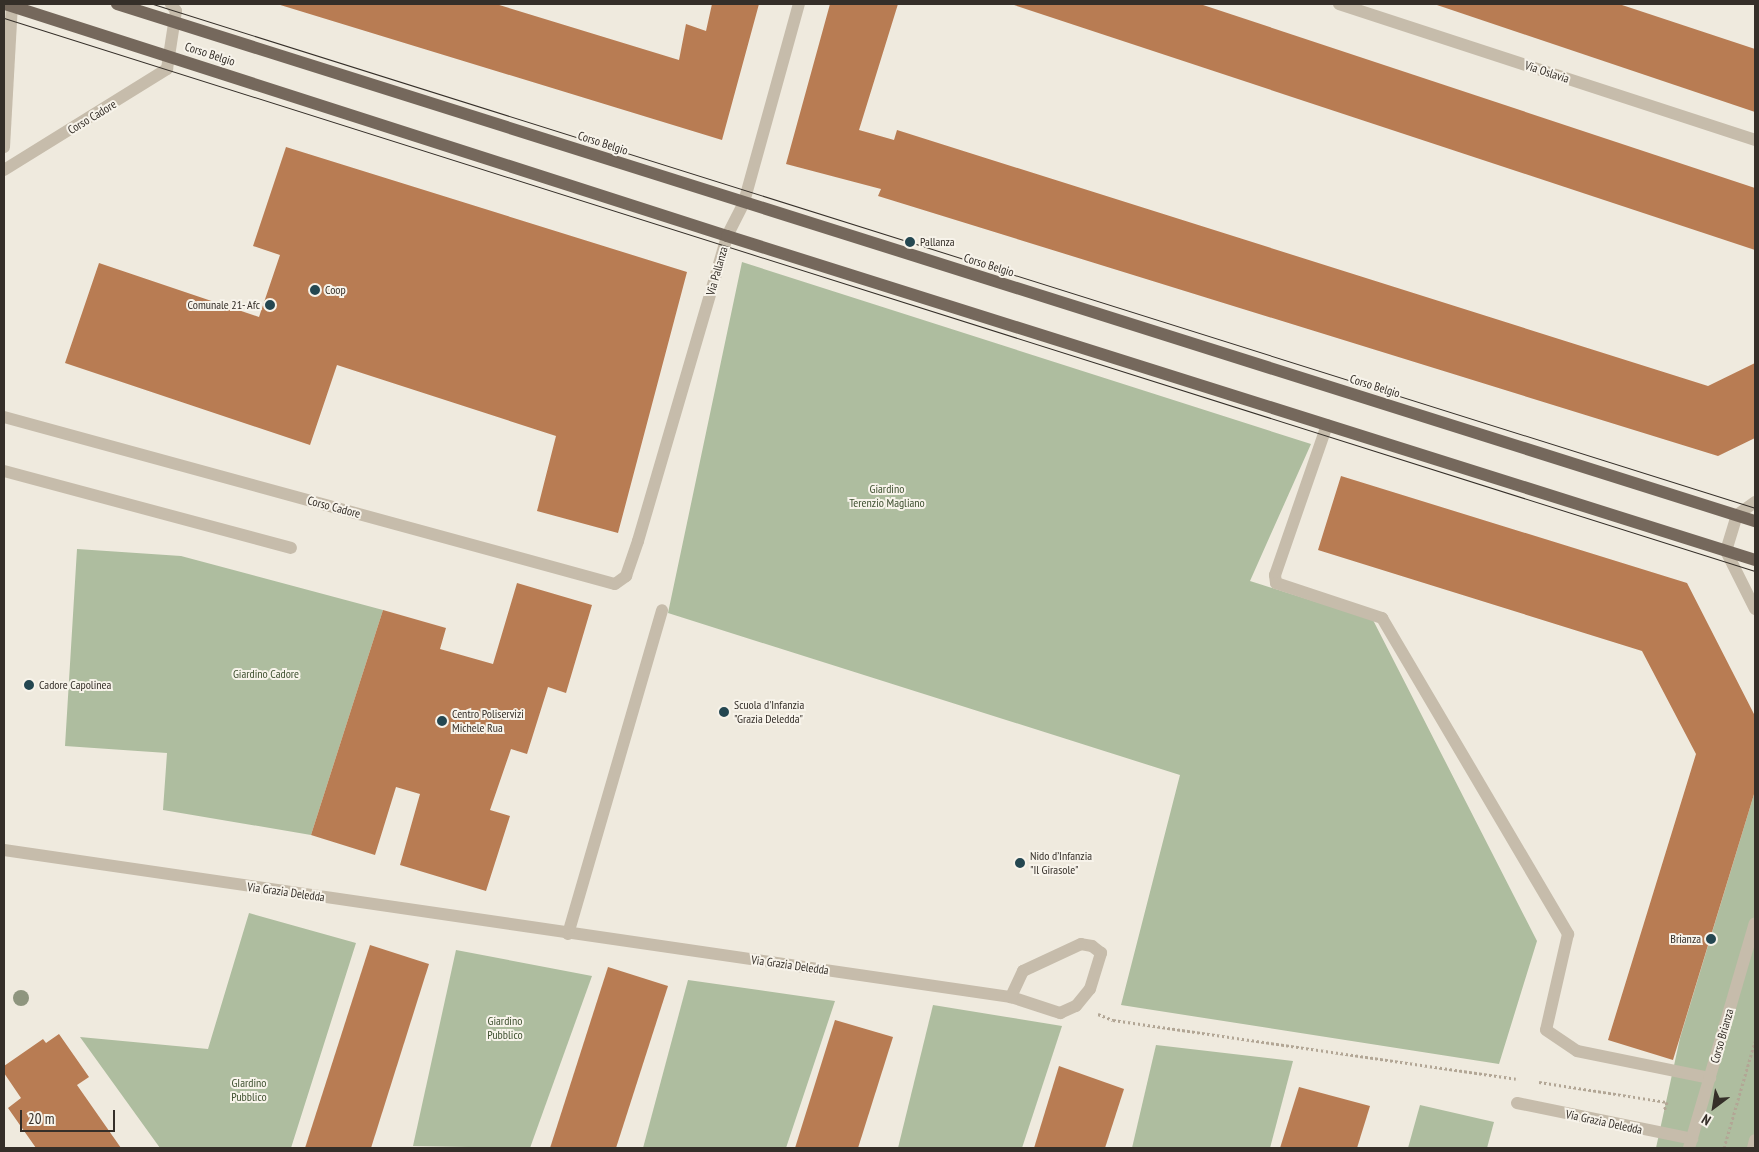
<!DOCTYPE html>
<meta charset="utf-8">
<style>
body{margin:0}
#map{position:relative;width:1759px;height:1152px;overflow:hidden;background:#efeade;font-family:"PT Sans Narrow",sans-serif}
div>[style]{position:absolute}
[style*='--x']{left:calc(var(--x)*1px);top:calc(var(--y)*1px);width:calc(var(--w)*1px);rotate:calc(var(--a)*1deg)}
.green>*{inset:0;background:#aebd9f}
.building>*{inset:0;background:#b87c53}
.path>*{height:3px;margin-top:-1.5px;transform-origin:0;background:repeating-linear-gradient(90deg,#b2a695 0 2.5px,transparent 0 5px)}
.minor>*{height:12px;margin:-6px;padding:0 6px;transform-origin:6px;border-radius:6px;background:#c6bcab}
.major>*{height:12px;margin:-6px;padding:0 6px;transform-origin:6px;border-radius:6px;background:#75685c}
.tram>*{height:1px;margin:-0.5px;padding:0 0.5px;transform-origin:0.5px;border-radius:0.5px;background:#352f29}
.trees>*{width:16px;height:16px;margin:-8px;border-radius:50%;background:#8e957e}
.dots>*{width:14px;height:14px;translate:-50% -50%;box-sizing:border-box;border:2px solid #f7f3ea;border-radius:50%}
span{translate:-50% -50%;white-space:nowrap;text-align:center;line-height:1.15;-webkit-text-stroke:4px #f7f3ea;paint-order:stroke}
.street-label{font-size:12px;color:#352f29}
.poi-label{font-size:12px;color:#352f29}
.left{translate:0 -50%;text-align:left}
.right{translate:-100% -50%;text-align:right}
.park-label{font-size:12px;color:#3f5030}
.frame{position:absolute;inset:0;border:5px solid #352f29;pointer-events:none}
.north{position:absolute;left:1689px;top:1082px;width:50px;height:50px;-webkit-text-stroke:4px #f7f3ea;paint-order:stroke;rotate:211deg;font-size:14px;font-weight:700;line-height:20px;text-align:center;color:#352f29}
.north::after{content:'';display:block;margin:auto;width:18px;height:22px;background:#352f29;clip-path:polygon(50% 0,100% 100%,50% 72%,0 100%)}
.scale{position:absolute;left:20px;top:1110px;width:95px;height:22px;box-sizing:border-box;border:2px solid #352f29;border-top:0;padding-left:6px;font-size:15px;line-height:18px;white-space:nowrap;color:#352f29;-webkit-text-stroke:4px #f7f3ea;paint-order:stroke}
</style>
<div id="map">
<div class="green">
<div style="clip-path:polygon(742px 262px,1311px 444px,1250px 581px,1373px 620px,1537px 941px,1499px 1064px,1121px 1005px,1180px 775px,668px 613px)"></div>
<div style="clip-path:polygon(77px 549px,181px 556px,383px 610px,311px 835px,163px 810px,167px 753px,65px 746px)"></div>
<div style="clip-path:polygon(1755px 791px,1755px 1148px,1656px 1148px,1680px 1038px)"></div>
<div style="clip-path:polygon(249px 913px,356px 943px,291px 1148px,160px 1148px,80px 1037px,208px 1049px)"></div>
<div style="clip-path:polygon(456px 950px,592px 976px,530px 1148px,413px 1146px)"></div>
<div style="clip-path:polygon(688px 980px,835px 1001px,786px 1148px,643px 1148px)"></div>
<div style="clip-path:polygon(933px 1005px,1062px 1026px,1022px 1148px,898px 1148px)"></div>
<div style="clip-path:polygon(1156px 1045px,1293px 1061px,1270px 1148px,1132px 1148px)"></div>
<div style="clip-path:polygon(1420px 1105px,1494px 1122px,1487px 1148px,1408px 1148px)"></div>
</div>
<div class="building">
<div style="clip-path:polygon(277px 4px,496px 4px,679px 60px,686px 24px,706px 31px,712px 4px,759px 4px,722px 140px)"></div>
<div style="clip-path:polygon(830px 4px,898px 4px,859px 130px,894px 140px,897px 130px,1708px 386px,1755px 363px,1755px 438px,1718px 456px,878px 196px,881px 189px,786px 164px)"></div>
<div style="clip-path:polygon(1011px 4px,1200px 4px,1755px 188px,1755px 250px)"></div>
<div style="clip-path:polygon(1434px 4px,1619px 4px,1755px 49px,1755px 112px)"></div>
<div style="clip-path:polygon(286px 147px,687px 272px,618px 533px,537px 511px,556px 436px,337px 365px,310px 445px,65px 363px,99px 263px,259px 317px,280px 255px,253px 246px)"></div>
<div style="clip-path:polygon(1341px 476px,1687px 583px,1755px 716px,1755px 791px,1673px 1060px,1608px 1040px,1696px 754px,1642px 651px,1318px 550px)"></div>
<div style="clip-path:polygon(517px 583px,592px 605px,566px 693px,548px 687px,527px 754px,511px 749px,490px 810px,510px 816px,486px 891px,400px 865px,420px 794px,396px 787px,375px 855px,311px 835px,383px 610px,446px 628px,440px 649px,493px 664px)"></div>
<div style="clip-path:polygon(370px 945px,429px 964px,371px 1148px,305px 1148px)"></div>
<div style="clip-path:polygon(608px 967px,668px 986px,616px 1148px,550px 1148px)"></div>
<div style="clip-path:polygon(835px 1020px,893px 1037px,858px 1148px,795px 1148px)"></div>
<div style="clip-path:polygon(59px 1034px,89px 1077px,77px 1085px,121px 1148px,36px 1148px,8px 1108px,21px 1098px,4px 1073px,4px 1066px,43px 1039px,46px 1043px)"></div>
<div style="clip-path:polygon(1059px 1066px,1124px 1089px,1105px 1148px,1034px 1148px)"></div>
<div style="clip-path:polygon(1299px 1087px,1370px 1106px,1357px 1148px,1280px 1148px)"></div>
</div>
<div class="path">
<div style="--x:1098;--y:1014;--w:16;--a:22"></div>
<div style="--x:1113;--y:1020;--w:407;--a:8.3"></div>
<div style="--x:1539;--y:1082;--w:130;--a:8.9"></div>
<div style="--x:1667;--y:1102;--w:9;--a:108"></div>
<div style="--x:1724;--y:1148;--w:111;--a:-73.8"></div>
</div>
<div class="minor">
<div style="--x:1339;--y:4;--w:438;--a:18.1"></div>
<div style="--x:4;--y:147;--w:143;--a:-86.8"></div>
<div style="--x:4;--y:170;--w:192;--a:-31.8"></div>
<div style="--x:167;--y:69;--w:59;--a:-81.2"></div>
<div style="--x:176;--y:11;--w:9;--a:-126"></div>
<div style="--x:4;--y:417;--w:633;--a:15.29"></div>
<div style="--x:615;--y:584;--w:14;--a:-36"></div>
<div style="--x:626;--y:576;--w:37;--a:-71"></div>
<div style="--x:638;--y:541;--w:318;--a:-73.7"></div>
<div style="--x:727;--y:236;--w:38;--a:-63"></div>
<div style="--x:744;--y:202;--w:205;--a:-74.5"></div>
<div style="--x:1327;--y:425;--w:159;--a:109.1"></div>
<div style="--x:1275;--y:575;--w:8;--a:83"></div>
<div style="--x:1276;--y:583;--w:112;--a:18.3"></div>
<div style="--x:1382;--y:618;--w:367;--a:59.5"></div>
<div style="--x:1568;--y:934;--w:98;--a:102.9"></div>
<div style="--x:1546;--y:1030;--w:37;--a:34"></div>
<div style="--x:1577;--y:1051;--w:136;--a:11.5"></div>
<div style="--x:4;--y:471;--w:297;--a:15"></div>
<div style="--x:1755;--y:502;--w:22;--a:144"></div>
<div style="--x:1737;--y:515;--w:38;--a:107"></div>
<div style="--x:1726;--y:551;--w:65;--a:63.4"></div>
<div style="--x:4;--y:850;--w:1018;--a:8.31"></div>
<div style="--x:1011;--y:997;--w:52;--a:18.1"></div>
<div style="--x:1060;--y:1013;--w:17;--a:-24"></div>
<div style="--x:1076;--y:1006;--w:22;--a:-51"></div>
<div style="--x:1090;--y:989;--w:38;--a:-73"></div>
<div style="--x:1101;--y:953;--w:11;--a:-142"></div>
<div style="--x:1092;--y:946;--w:11;--a:-170"></div>
<div style="--x:1081;--y:944;--w:64;--a:155"></div>
<div style="--x:1023;--y:971;--w:29;--a:115"></div>
<div style="--x:568;--y:934;--w:337;--a:-73.8"></div>
<div style="--x:1517;--y:1103;--w:179;--a:11.6"></div>
<div style="--x:1689;--y:1148;--w:234;--a:-73.7"></div>
<div style="--x:1753;--y:1148;--w:8;--a:-76"></div>
</div>
<div class="major">
<div style="--x:5;--y:4;--w:758;--a:17.81"></div>
<div style="--x:727;--y:236;--w:1078;--a:17.49"></div>
<div style="--x:117;--y:4;--w:1718;--a:17.52"></div>
</div>
<div class="tram">
<div style="--x:153;--y:4;--w:1679;--a:17.46"></div>
<div style="--x:4;--y:18;--w:1836;--a:17.53"></div>
</div>
<div class="trees">
<div style="left:21px;top:998px"></div>
</div>
<div class="dots">
<div style="left:910px;top:242px;background:#244751"></div>
<div style="left:315px;top:290px;background:#244751"></div>
<div style="left:270px;top:305px;background:#244751"></div>
<div style="left:29px;top:685px;background:#244751"></div>
<div style="left:724px;top:712px;background:#244751"></div>
<div style="left:442px;top:721px;background:#244751"></div>
<div style="left:1020px;top:863px;background:#244751"></div>
<div style="left:1711px;top:939px;background:#244751"></div>
</div>
<div class="street-label">
<span style="left:210px;top:54px;rotate:18deg">Corso Belgio</span>
<span style="left:1547px;top:72px;rotate:18deg">Via Oslavia</span>
<span style="left:92px;top:117px;rotate:-31deg">Corso Cadore</span>
<span style="left:603px;top:143px;rotate:18deg">Corso Belgio</span>
<span style="left:989px;top:265px;rotate:17deg">Corso Belgio</span>
<span style="left:717px;top:271px;rotate:-74deg">Via Pallanza</span>
<span style="left:1375px;top:386px;rotate:17deg">Corso Belgio</span>
<span style="left:334px;top:507px;rotate:15deg">Corso Cadore</span>
<span style="left:286px;top:892px;rotate:8deg">Via Grazia Deledda</span>
<span style="left:790px;top:965px;rotate:8deg">Via Grazia Deledda</span>
<span style="left:1722px;top:1036px;rotate:-74deg">Corso Brianza</span>
<span style="left:1604px;top:1122px;rotate:12deg">Via Grazia Deledda</span>
</div>
<div class="poi-label">
<span class="left" style="left:920px;top:242px">Pallanza</span>
<span class="left" style="left:325px;top:290px">Coop</span>
<span class="right" style="left:260px;top:305px">Comunale 21- Afc</span>
<span class="left" style="left:39px;top:685px">Cadore Capolinea</span>
<span class="left" style="left:734px;top:712px">Scuola d'Infanzia<br>"Grazia Deledda"</span>
<span class="left" style="left:452px;top:721px">Centro Poliservizi<br>Michele Rua</span>
<span class="left" style="left:1030px;top:863px">Nido d’Infanzia<br>"Il Girasole"</span>
<span class="right" style="left:1701px;top:939px">Brianza</span>
</div>
<div class="park-label">
<span style="left:887px;top:496px">Giardino<br>Terenzio Magliano</span>
<span style="left:266px;top:674px">Giardino Cadore</span>
<span style="left:505px;top:1028px">Giardino<br>Pubblico</span>
<span style="left:249px;top:1090px">GIardino<br>Pubblico</span>
</div>
<div class="frame"></div>
<div class="north">N</div>
<div class="scale">20 m</div>
</div>
